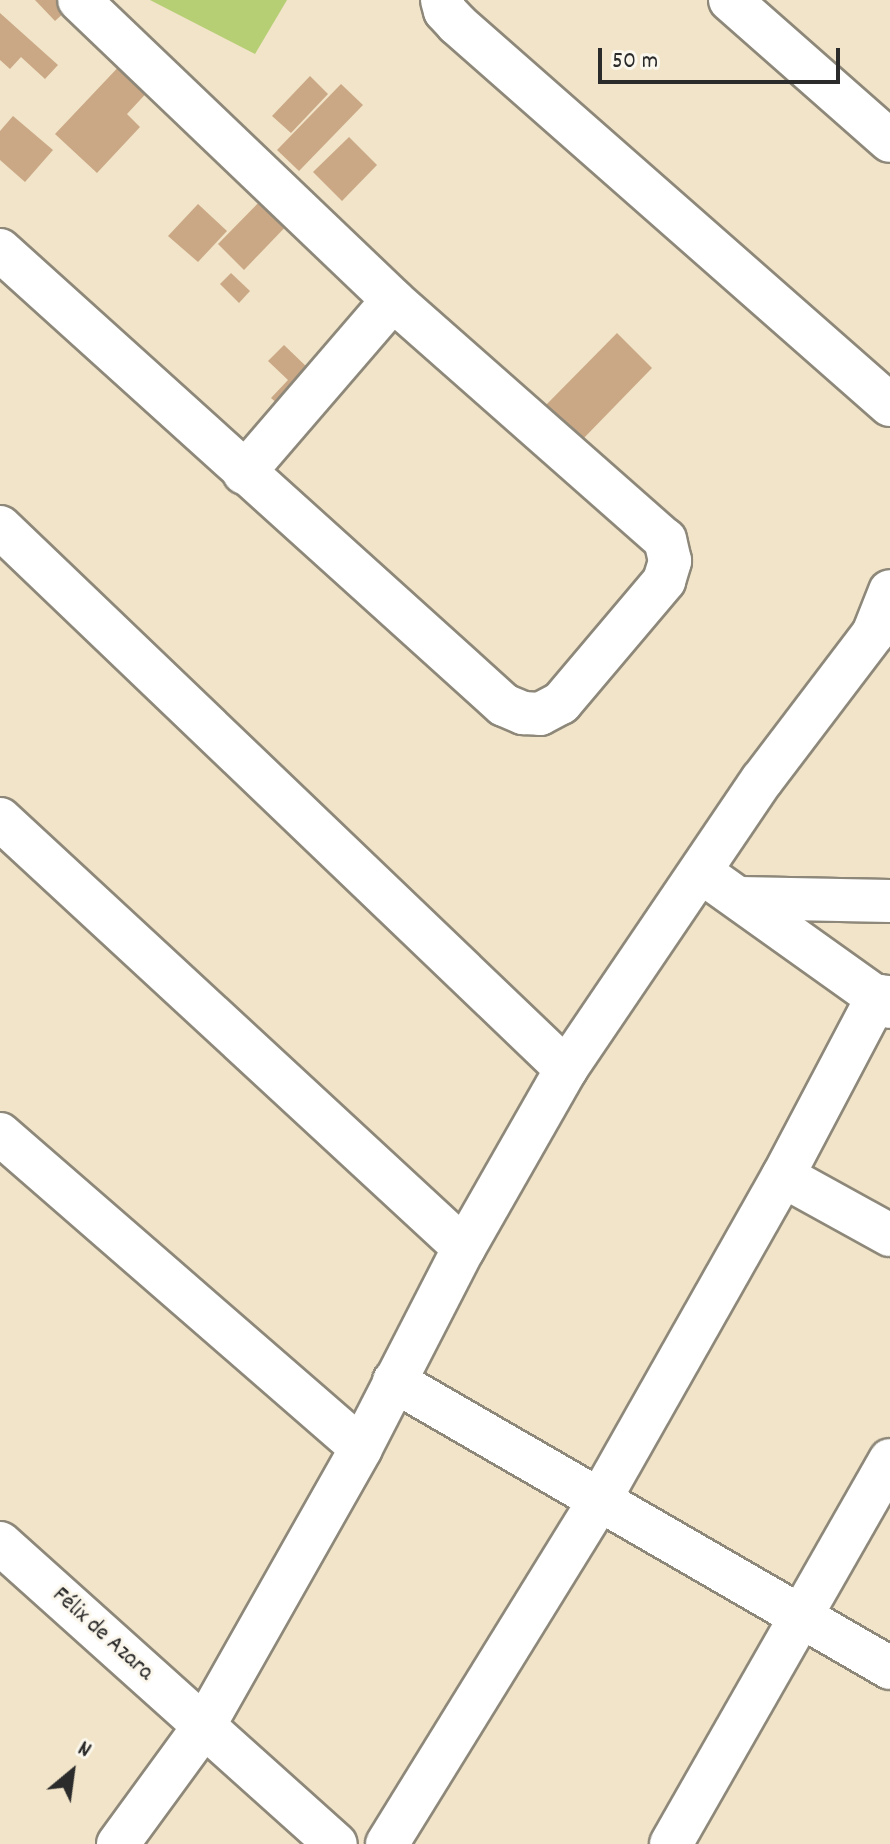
<!DOCTYPE html>
<meta charset="utf-8">
<style>
body{margin:0}
#map{position:relative;width:890px;height:1844px;overflow:hidden;background:#f1e4c8;font-family:Dekko,sans-serif}
div>[style]{position:absolute}
[style*='--x']{left:calc(var(--x)*1px);top:calc(var(--y)*1px);width:calc(var(--w)*1px);rotate:calc(var(--a)*1deg)}
.green>*{inset:0;background:#b6cf75}
.building>*{inset:0;background:#caa885}
.roads{filter:drop-shadow(2px 0 #8e887a) drop-shadow(-2px 0 #8e887a) drop-shadow(0 2px #8e887a) drop-shadow(0 -2px #8e887a)}
.minor>*{height:42px;margin:-21px;padding:0 21px;transform-origin:21px;border-radius:21px;background:#fff}
span{translate:-50% -50%;white-space:nowrap;text-align:center;line-height:1.15;-webkit-text-stroke:6px #fbf7ec;paint-order:stroke}
.street-label{font-size:24px;color:#2b2b2b}
.north{position:absolute;left:32px;top:1732px;width:80px;height:80px;-webkit-text-stroke:6px #fbf7ec;paint-order:stroke;rotate:29deg;font-size:22px;font-weight:700;line-height:32px;text-align:center;color:#2b2b2b}
.north::after{content:'';display:block;margin:auto;width:28px;height:36px;background:#2b2b2b;clip-path:polygon(50% 0,100% 100%,50% 72%,0 100%)}
.scale{position:absolute;left:598px;top:48px;width:242px;height:36px;box-sizing:border-box;border:4px solid #2b2b2b;border-top:0;padding-left:10px;font-size:24px;line-height:28px;white-space:nowrap;color:#2b2b2b;-webkit-text-stroke:6px #fbf7ec;paint-order:stroke}
</style>
<div id="map">
<div class="green">
<div style="clip-path:polygon(150px 0,287px 0,255px 54px)"></div>
</div>
<div class="building">
<div style="clip-path:polygon(35px 0,59px 0,68px 9px,55px 21px)"></div>
<div style="clip-path:polygon(0 13px,58px 65px,45px 79px,21px 57px,10px 69px,0 60px)"></div>
<div style="clip-path:polygon(125px 60px,153px 86px,127px 114px,140px 127px,97px 173px,55px 134px)"></div>
<div style="clip-path:polygon(310px 76px,328px 94px,291px 133px,272px 116px)"></div>
<div style="clip-path:polygon(341px 84px,363px 105px,299px 171px,277px 150px)"></div>
<div style="clip-path:polygon(13px 116px,53px 150px,25px 182px,0 160px,0 131px)"></div>
<div style="clip-path:polygon(349px 137px,377px 165px,342px 201px,313px 172px)"></div>
<div style="clip-path:polygon(267px 194px,293px 219px,244px 270px,218px 244px)"></div>
<div style="clip-path:polygon(198px 204px,227px 231px,198px 262px,168px 236px)"></div>
<div style="clip-path:polygon(231px 273px,250px 291px,239px 303px,220px 284px)"></div>
<div style="clip-path:polygon(617px 333px,652px 368px,581px 441px,545px 406px)"></div>
<div style="clip-path:polygon(284px 345px,310px 370px,278px 404px,271px 398px,288px 380px,268px 361px)"></div>
</div>
<div class="roads">
<div class="minor">
<div style="--x:442;--y:0;--w:11;--a:75"></div>
<div style="--x:445;--y:11;--w:18;--a:47"></div>
<div style="--x:457;--y:24;--w:577;--a:41.34"></div>
<div style="--x:730;--y:0;--w:213;--a:41.4"></div>
<div style="--x:0;--y:250;--w:679;--a:42.08"></div>
<div style="--x:504;--y:705;--w:21;--a:23"></div>
<div style="--x:523;--y:713;--w:17;--a:3"></div>
<div style="--x:540;--y:714;--w:24;--a:-28"></div>
<div style="--x:561;--y:703;--w:160;--a:-49.8"></div>
<div style="--x:664;--y:581;--w:21;--a:-73"></div>
<div style="--x:670;--y:561;--w:22;--a:-103"></div>
<div style="--x:665;--y:540;--w:363;--a:-138.6"></div>
<div style="--x:393;--y:300;--w:434;--a:-136.3"></div>
<div style="--x:244;--y:473;--w:228;--a:-49.3"></div>
<div style="--x:0;--y:527;--w:784;--a:43.76"></div>
<div style="--x:0;--y:819;--w:632;--a:42.76"></div>
<div style="--x:701;--y:872;--w:232;--a:35.5"></div>
<div style="--x:740;--y:898;--w:150;--a:1.1"></div>
<div style="--x:0;--y:1134;--w:478;--a:41"></div>
<div style="--x:783;--y:1176;--w:122;--a:28.9"></div>
<div style="--x:394;--y:1381;--w:573;--a:30.05"></div>
<div style="--x:0;--y:1543;--w:451;--a:41.9"></div>
<div style="--x:118;--y:1844;--w:146;--a:-53.9"></div>
<div style="--x:204;--y:1726;--w:319;--a:-60.5"></div>
<div style="--x:361;--y:1448;--w:225;--a:-62.8"></div>
<div style="--x:464;--y:1248;--w:206;--a:-60.3"></div>
<div style="--x:566;--y:1069;--w:349;--a:-55.9"></div>
<div style="--x:762;--y:780;--w:183;--a:-52.8"></div>
<div style="--x:873;--y:634;--w:46;--a:-68.4"></div>
<div style="--x:387;--y:1844;--w:403;--a:-58.3"></div>
<div style="--x:599;--y:1501;--w:373;--a:-60.5"></div>
<div style="--x:783;--y:1176;--w:204;--a:-62.2"></div>
<div style="--x:878;--y:996;--w:12;--a:5"></div>
<div style="--x:671;--y:1844;--w:442;--a:-60.3"></div>
</div>
</div>
<div class="street-label">
<span style="left:102px;top:1635px;rotate:42deg">Félix de Azara</span>
</div>
<div class="north">N</div>
<div class="scale">50 m</div>
</div>
